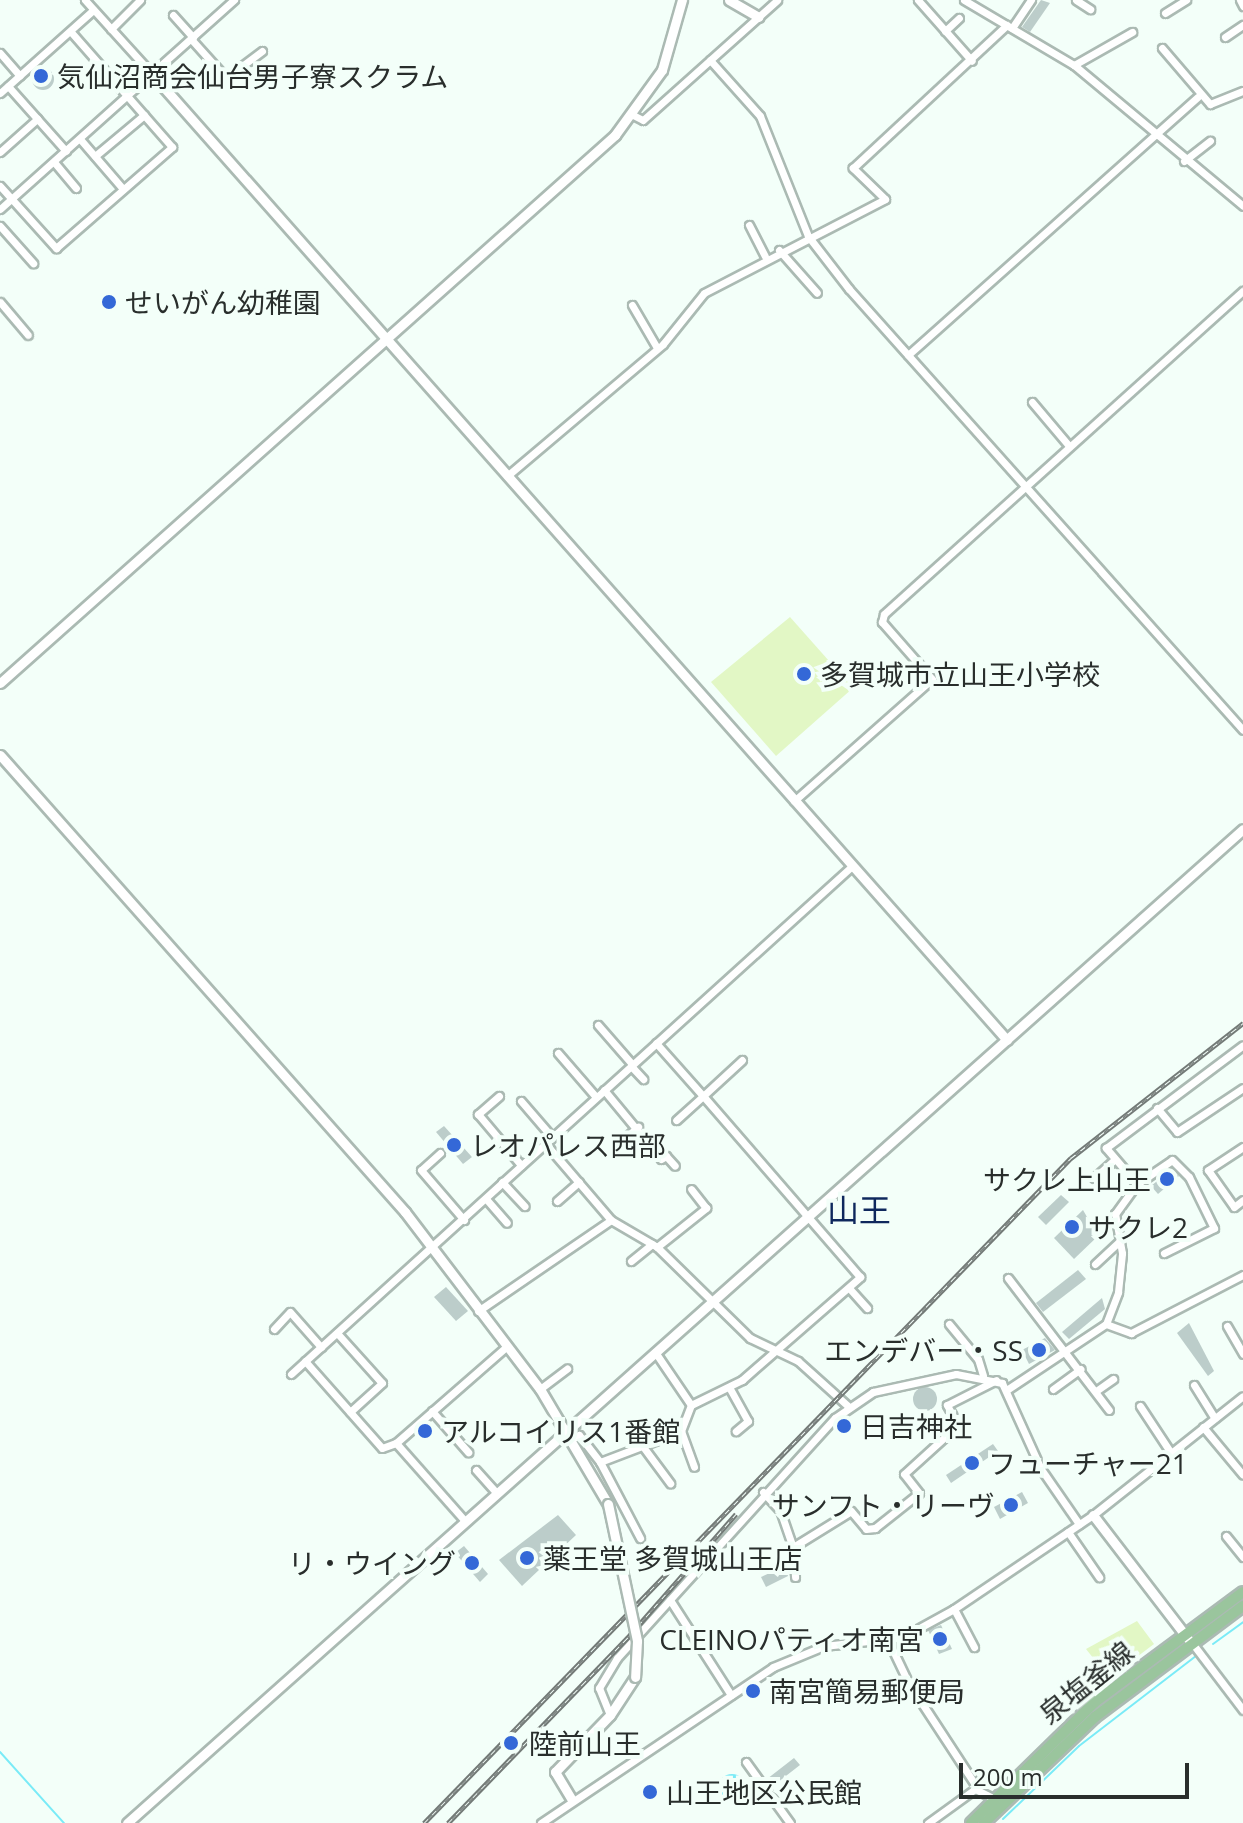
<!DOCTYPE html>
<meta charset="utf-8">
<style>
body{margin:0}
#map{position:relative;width:1243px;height:1823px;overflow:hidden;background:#f3fff9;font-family:"Open Sans","Noto Sans JP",sans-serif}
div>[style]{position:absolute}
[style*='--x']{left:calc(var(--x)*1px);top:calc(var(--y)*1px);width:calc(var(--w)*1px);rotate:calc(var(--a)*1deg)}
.green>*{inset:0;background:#e2f7c5}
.water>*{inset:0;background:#7aebf7}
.round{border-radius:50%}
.stream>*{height:2px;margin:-1px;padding:0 1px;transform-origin:1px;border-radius:1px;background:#7aebf7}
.building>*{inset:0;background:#bccdca}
.roads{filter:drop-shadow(2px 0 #abbab3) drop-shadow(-2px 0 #abbab3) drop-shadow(0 2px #abbab3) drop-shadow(0 -2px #abbab3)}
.street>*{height:7px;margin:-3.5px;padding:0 3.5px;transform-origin:3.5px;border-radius:3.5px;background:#fff}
.secondary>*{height:9px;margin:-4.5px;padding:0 4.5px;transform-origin:4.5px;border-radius:4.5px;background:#fff}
.primary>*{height:10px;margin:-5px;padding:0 5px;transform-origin:5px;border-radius:5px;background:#9ac59d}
.rail>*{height:5px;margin-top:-2.5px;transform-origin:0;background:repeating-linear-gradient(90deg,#f3fff9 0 6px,#737a77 0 12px);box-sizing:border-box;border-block:2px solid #737a77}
.bridges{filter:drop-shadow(2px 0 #abbab3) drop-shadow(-2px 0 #abbab3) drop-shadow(0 2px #abbab3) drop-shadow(0 -2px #abbab3)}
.secondary-bridge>*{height:9px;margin:-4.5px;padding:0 4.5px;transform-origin:4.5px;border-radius:4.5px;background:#fff}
.dots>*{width:22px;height:22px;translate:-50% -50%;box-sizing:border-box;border:4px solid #f3fff9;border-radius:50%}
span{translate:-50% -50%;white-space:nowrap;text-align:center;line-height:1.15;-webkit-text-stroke:8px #f3fff9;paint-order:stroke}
.poi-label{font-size:28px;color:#292e2c}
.left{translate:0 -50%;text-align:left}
.right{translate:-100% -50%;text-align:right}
.street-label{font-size:28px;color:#292e2c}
.quarter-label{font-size:32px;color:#0f285d}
.scale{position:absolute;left:959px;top:1763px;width:230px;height:36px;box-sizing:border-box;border:4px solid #292e2c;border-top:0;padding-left:10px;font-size:24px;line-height:28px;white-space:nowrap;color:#292e2c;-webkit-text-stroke:6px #f3fff9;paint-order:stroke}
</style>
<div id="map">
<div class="green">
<div style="clip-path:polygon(790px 617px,853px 688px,776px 756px,711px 682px)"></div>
<div style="clip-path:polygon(1137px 1621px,1154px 1644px,1109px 1678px,1086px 1649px)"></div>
</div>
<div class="water">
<div class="round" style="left:718px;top:1774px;width:28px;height:28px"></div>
</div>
<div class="stream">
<div style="--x:1213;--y:1644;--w:37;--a:-36"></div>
<div style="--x:0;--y:1752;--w:96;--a:48"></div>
<div style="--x:1003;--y:1819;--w:105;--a:-43.8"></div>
<div style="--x:1079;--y:1746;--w:148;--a:-37.6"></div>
</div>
<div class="building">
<div style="clip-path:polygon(1041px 0,1050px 3px,1030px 32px,1022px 27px)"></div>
<div class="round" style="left:32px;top:68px;width:22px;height:22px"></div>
<div style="clip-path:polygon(444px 1126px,472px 1157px,463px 1164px,436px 1132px)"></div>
<div style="clip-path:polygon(1172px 1169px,1179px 1176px,1158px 1194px,1151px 1186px)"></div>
<div style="clip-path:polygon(1061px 1195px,1069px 1202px,1046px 1225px,1038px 1217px)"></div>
<div style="clip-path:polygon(1083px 1210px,1098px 1236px,1074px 1259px,1054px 1238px)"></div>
<div style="clip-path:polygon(1078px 1270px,1086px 1279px,1043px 1312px,1036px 1303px)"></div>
<div style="clip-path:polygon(446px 1287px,468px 1311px,456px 1321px,434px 1297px)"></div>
<div style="clip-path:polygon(1102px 1298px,1105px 1309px,1069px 1339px,1062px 1332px)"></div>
<div style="clip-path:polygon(1189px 1323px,1214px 1371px,1208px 1376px,1177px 1333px)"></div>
<div style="clip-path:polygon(1045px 1338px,1055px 1350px,1029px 1364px,1022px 1350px)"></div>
<div class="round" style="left:913px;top:1387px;width:24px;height:24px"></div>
<div style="clip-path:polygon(993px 1444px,998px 1451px,951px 1483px,946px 1475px)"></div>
<div style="clip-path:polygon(1022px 1492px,1028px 1503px,1000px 1519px,994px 1507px)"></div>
<div style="clip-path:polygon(558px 1515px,576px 1535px,522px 1586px,499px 1560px)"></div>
<div style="clip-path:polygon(464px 1546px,488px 1574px,480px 1582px,455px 1553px)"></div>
<div style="clip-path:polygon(785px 1566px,788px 1576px,766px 1587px,761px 1577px)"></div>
<div style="clip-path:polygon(941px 1625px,952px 1649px,939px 1654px,928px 1630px)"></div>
<div style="clip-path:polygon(794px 1758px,800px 1765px,773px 1786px,767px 1779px)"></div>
</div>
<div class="roads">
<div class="street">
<div style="--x:85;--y:0;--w:100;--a:47.8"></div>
<div style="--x:918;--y:0;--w:81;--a:48.5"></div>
<div style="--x:964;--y:0;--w:128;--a:30.6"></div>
<div style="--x:1074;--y:65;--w:220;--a:39.8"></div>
<div style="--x:1076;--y:0;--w:17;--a:33"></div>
<div style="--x:1240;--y:0;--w:7;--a:63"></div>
<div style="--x:1165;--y:13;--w:25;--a:-32"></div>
<div style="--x:173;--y:15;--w:30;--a:48"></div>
<div style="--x:1012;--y:28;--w:34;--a:-56"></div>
<div style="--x:111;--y:29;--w:41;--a:-45"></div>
<div style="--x:945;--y:31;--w:19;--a:-43"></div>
<div style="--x:1225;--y:37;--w:22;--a:-34"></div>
<div style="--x:191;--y:39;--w:52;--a:48.1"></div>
<div style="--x:226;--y:78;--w:45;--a:-36.9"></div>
<div style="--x:1162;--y:48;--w:74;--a:49.4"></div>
<div style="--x:1210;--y:104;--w:35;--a:-22"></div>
<div style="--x:0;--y:53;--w:30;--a:49"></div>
<div style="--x:710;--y:60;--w:75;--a:48.2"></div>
<div style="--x:760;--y:116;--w:129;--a:68.2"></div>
<div style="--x:808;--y:236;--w:67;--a:52.3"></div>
<div style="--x:849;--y:289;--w:591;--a:48.22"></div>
<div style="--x:1074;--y:65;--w:67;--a:-29.6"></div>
<div style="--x:8;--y:86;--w:87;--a:48.3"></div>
<div style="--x:0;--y:93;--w:125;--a:-41.7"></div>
<div style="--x:633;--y:115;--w:11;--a:27"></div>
<div style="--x:643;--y:120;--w:180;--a:-41.8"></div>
<div style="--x:80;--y:139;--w:66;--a:49.3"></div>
<div style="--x:0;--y:152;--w:50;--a:-41.7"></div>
<div style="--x:95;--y:156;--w:64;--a:-39.9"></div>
<div style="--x:1184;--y:161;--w:33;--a:-38"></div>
<div style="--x:54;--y:162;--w:34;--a:50"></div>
<div style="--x:0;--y:186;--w:84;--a:47.9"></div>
<div style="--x:56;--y:248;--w:154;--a:-41"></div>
<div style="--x:172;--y:147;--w:154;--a:-131.3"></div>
<div style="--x:0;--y:209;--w:314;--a:-41.8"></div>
<div style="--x:749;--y:225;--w:35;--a:63"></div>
<div style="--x:0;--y:226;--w:50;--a:48.3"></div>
<div style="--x:779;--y:250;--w:57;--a:48.5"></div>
<div style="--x:0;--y:302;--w:43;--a:49.7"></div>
<div style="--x:632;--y:305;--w:48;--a:59.7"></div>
<div style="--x:908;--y:355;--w:388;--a:-41.7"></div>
<div style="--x:1032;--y:402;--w:57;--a:49.9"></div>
<div style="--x:507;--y:476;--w:204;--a:-40.2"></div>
<div style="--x:663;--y:344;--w:65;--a:-51.2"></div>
<div style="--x:704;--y:293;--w:204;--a:-27.4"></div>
<div style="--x:885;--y:199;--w:45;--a:-135.9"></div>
<div style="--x:853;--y:168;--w:210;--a:-42.9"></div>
<div style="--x:794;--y:801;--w:184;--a:-41.5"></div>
<div style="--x:932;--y:679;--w:76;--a:-131.3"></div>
<div style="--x:882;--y:622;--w:8;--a:-76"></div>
<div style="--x:884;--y:614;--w:483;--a:-42"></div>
<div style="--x:598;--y:1025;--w:52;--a:48.9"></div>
<div style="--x:656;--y:1043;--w:71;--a:48.4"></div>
<div style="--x:703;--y:1096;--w:36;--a:138"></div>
<div style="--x:558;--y:1053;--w:58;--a:49.2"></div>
<div style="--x:631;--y:1066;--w:18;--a:47"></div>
<div style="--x:604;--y:1090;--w:89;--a:50.4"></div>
<div style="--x:661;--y:1159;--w:6;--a:-31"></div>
<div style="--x:666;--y:1156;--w:13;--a:48"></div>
<div style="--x:499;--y:1096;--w:28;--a:139"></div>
<div style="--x:478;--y:1114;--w:67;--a:49.9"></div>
<div style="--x:521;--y:1101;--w:48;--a:49.3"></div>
<div style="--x:1157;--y:1108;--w:31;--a:50"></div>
<div style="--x:1177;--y:1132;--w:79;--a:-33.7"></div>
<div style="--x:545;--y:1143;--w:101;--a:49.4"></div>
<div style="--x:611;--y:1220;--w:53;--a:30.4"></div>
<div style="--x:657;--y:1247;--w:130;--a:44.4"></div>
<div style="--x:750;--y:1338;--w:53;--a:25.6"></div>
<div style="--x:798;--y:1361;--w:67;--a:42"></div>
<div style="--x:617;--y:1145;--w:28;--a:-41"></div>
<div style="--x:1243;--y:1147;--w:42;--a:146.7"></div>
<div style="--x:1208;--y:1170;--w:45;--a:54.9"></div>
<div style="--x:1234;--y:1207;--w:11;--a:-38"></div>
<div style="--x:440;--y:1153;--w:25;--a:138"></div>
<div style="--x:421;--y:1170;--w:66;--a:49.3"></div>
<div style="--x:1094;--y:1178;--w:28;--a:-42"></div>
<div style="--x:502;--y:1182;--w:33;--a:47"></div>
<div style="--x:1137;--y:1184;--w:48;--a:-130.7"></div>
<div style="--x:1106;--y:1148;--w:171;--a:-36.9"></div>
<div style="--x:487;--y:1200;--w:30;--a:49"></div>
<div style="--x:557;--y:1201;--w:29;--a:-41"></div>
<div style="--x:657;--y:1247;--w:63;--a:-38.5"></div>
<div style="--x:706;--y:1208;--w:24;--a:-128"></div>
<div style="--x:631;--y:1261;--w:27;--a:-39"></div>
<div style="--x:1095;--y:1264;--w:33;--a:-43"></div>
<div style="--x:1008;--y:1278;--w:166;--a:52.6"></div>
<div style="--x:849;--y:1288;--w:27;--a:48"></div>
<div style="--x:478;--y:1311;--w:161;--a:-34.4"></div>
<div style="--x:949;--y:1324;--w:45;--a:50.4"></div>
<div style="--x:978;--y:1359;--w:17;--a:73"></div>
<div style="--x:1106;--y:1324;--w:27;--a:20"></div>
<div style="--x:1131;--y:1333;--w:126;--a:-27.4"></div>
<div style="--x:1227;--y:1326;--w:32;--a:60"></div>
<div style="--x:274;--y:1329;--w:23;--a:-47"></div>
<div style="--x:290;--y:1312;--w:47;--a:48.5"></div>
<div style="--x:337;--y:1333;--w:67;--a:48"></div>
<div style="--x:382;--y:1383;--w:43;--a:137.8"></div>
<div style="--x:305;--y:1361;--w:116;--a:48.5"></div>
<div style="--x:382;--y:1448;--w:15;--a:-20"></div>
<div style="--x:396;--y:1443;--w:104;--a:48.5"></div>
<div style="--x:291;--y:1374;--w:755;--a:-42.16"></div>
<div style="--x:1194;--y:1385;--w:39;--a:58"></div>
<div style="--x:729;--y:1387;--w:39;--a:61"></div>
<div style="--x:748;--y:1421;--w:16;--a:140"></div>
<div style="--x:540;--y:1389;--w:34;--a:-37"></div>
<div style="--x:1008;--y:1389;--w:118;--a:-33.6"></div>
<div style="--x:1106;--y:1324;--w:34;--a:-69"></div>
<div style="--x:1118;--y:1292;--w:39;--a:-84"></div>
<div style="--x:1122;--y:1253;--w:40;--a:-100"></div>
<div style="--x:1115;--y:1214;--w:37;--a:-54"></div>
<div style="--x:1137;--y:1184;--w:42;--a:-34.4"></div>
<div style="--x:1172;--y:1160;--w:24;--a:45"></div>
<div style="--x:1189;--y:1177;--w:57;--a:63.9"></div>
<div style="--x:1214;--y:1228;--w:56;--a:153.4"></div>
<div style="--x:1053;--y:1389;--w:34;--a:-36"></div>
<div style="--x:1096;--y:1391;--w:21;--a:-35"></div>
<div style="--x:691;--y:1405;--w:57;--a:-26.1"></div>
<div style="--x:742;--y:1380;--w:157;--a:-41.1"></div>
<div style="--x:860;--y:1277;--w:240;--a:-130.9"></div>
<div style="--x:703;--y:1096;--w:53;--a:-42.7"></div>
<div style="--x:1140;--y:1406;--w:56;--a:56.6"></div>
<div style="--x:432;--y:1411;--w:55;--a:48.7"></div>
<div style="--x:1203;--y:1427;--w:62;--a:50.2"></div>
<div style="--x:681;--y:1431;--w:38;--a:70"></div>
<div style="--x:572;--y:1439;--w:8;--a:-30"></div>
<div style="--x:579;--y:1435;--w:34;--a:52"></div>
<div style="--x:600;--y:1462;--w:87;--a:-20.9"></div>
<div style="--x:681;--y:1431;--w:28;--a:-69"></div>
<div style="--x:691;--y:1405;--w:64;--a:-124.2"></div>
<div style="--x:396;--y:1443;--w:145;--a:-41.1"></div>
<div style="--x:644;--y:1448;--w:44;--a:53.4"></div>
<div style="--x:600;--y:1462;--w:86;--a:62.2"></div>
<div style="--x:476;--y:1470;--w:31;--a:48"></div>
<div style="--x:763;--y:1492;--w:25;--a:47"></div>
<div style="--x:780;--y:1510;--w:39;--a:71"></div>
<div style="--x:793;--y:1547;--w:30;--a:86"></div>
<div style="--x:1068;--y:1532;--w:55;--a:55.4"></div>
<div style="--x:1226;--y:1536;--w:27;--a:51"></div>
<div style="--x:793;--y:1547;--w:68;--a:-31.8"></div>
<div style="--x:851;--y:1511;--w:23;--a:50"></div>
<div style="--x:866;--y:1529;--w:9;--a:-6"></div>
<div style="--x:875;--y:1528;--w:56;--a:-38.5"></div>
<div style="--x:919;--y:1493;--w:24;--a:-128"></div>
<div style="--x:904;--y:1474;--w:73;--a:-42.2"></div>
<div style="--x:958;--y:1425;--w:23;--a:-119"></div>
<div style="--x:947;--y:1405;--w:55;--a:-27"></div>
<div style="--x:670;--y:1600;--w:113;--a:57.3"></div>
<div style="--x:954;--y:1609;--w:43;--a:62.2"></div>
<div style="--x:888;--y:1640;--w:47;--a:64.5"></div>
<div style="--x:908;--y:1682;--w:128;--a:56.8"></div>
<div style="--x:1192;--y:1643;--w:84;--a:52.7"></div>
<div style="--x:610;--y:1715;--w:29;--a:-112"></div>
<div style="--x:599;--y:1688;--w:35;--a:-59"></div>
<div style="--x:617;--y:1658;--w:324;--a:-47.8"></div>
<div style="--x:835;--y:1418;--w:46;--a:-34.4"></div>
<div style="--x:873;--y:1392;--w:85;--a:-12.2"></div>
<div style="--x:956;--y:1374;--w:47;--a:11.1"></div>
<div style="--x:1002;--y:1383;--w:94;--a:65.6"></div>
<div style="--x:1041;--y:1469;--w:67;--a:55.4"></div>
<div style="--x:746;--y:1762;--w:75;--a:54.2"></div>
<div style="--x:541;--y:1823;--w:280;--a:-33.9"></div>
<div style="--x:773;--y:1667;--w:55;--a:-22.4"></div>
<div style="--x:824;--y:1646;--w:80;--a:-6.5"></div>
<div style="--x:903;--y:1637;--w:58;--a:-28.8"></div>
<div style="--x:954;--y:1609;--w:168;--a:-34.1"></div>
<div style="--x:1093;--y:1515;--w:191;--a:-38.4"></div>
<div style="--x:928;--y:1823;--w:58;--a:-35.9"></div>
<div style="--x:975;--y:1789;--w:22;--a:27"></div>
</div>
<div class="secondary">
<div style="--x:729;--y:0;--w:34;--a:30"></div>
<div style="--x:152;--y:74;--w:1290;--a:48.49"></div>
<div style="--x:0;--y:683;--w:824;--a:-41.7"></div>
<div style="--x:615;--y:135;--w:80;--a:-54.1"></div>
<div style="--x:662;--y:70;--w:73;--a:-74.1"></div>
<div style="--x:0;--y:755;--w:611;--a:48.45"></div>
<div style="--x:405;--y:1212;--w:223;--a:52.7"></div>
<div style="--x:540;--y:1389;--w:134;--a:59.4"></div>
<div style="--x:1093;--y:1515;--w:156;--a:52.5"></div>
<div style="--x:572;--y:1800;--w:33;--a:-121"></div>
<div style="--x:555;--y:1772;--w:79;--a:-46"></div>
<div style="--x:610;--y:1715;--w:45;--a:-56.7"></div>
<div style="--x:127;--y:1823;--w:1494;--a:-41.69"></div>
</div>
<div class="primary">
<div style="--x:971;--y:1823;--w:173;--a:-44.3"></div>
<div style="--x:1095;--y:1702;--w:184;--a:-36.6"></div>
<div style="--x:984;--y:1823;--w:153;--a:-43.7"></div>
<div style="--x:1095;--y:1717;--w:185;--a:-36.9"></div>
</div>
</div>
<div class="rail">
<div style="--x:424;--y:1823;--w:928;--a:-45.79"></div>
<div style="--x:1071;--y:1158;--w:219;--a:-38.1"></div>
<div style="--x:448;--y:1823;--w:262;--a:-45.9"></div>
<div style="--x:630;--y:1635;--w:161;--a:-48.8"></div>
</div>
<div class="bridges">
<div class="secondary-bridge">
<div style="--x:608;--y:1504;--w:140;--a:78"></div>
<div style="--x:637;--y:1641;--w:36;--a:93"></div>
</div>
</div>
<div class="dots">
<div style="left:41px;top:76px;background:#3468d7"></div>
<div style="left:109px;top:302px;background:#3468d7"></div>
<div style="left:804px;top:674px;background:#3468d7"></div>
<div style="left:454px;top:1145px;background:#3468d7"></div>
<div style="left:1167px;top:1179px;background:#3468d7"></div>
<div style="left:1072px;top:1227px;background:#3468d7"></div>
<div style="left:1039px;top:1350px;background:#3468d7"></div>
<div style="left:844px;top:1426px;background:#3468d7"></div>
<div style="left:425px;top:1431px;background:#3468d7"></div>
<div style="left:972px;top:1463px;background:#3468d7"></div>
<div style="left:1011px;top:1505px;background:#3468d7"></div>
<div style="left:527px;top:1558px;background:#3468d7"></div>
<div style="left:472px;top:1563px;background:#3468d7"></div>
<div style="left:940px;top:1639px;background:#3468d7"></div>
<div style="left:753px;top:1691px;background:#3468d7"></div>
<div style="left:511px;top:1743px;background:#3468d7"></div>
<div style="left:650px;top:1792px;background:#3468d7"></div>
</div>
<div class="poi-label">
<span class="left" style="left:57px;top:76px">気仙沼商会仙台男子寮スクラム</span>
<span class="left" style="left:125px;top:302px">せいがん幼稚園</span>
<span class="left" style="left:820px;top:674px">多賀城市立山王小学校</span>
<span class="left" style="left:470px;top:1145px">レオパレス西部</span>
<span class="right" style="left:1151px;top:1179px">サクレ上山王</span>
<span class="left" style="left:1088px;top:1227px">サクレ2</span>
<span class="right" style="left:1023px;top:1350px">エンデバー・SS</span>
<span class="left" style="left:860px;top:1426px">日吉神社</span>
<span class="left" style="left:441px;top:1431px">アルコイリス1番館</span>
<span class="left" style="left:988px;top:1463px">フューチャー21</span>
<span class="right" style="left:995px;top:1505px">サンフト・リーヴ</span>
<span class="left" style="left:543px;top:1558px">薬王堂 多賀城山王店</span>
<span class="right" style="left:456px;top:1563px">リ・ウイング</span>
<span class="right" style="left:924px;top:1639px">CLEINOパティオ南宮</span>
<span class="left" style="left:769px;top:1691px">南宮簡易郵便局</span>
<span class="left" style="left:529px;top:1743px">陸前山王</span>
<span class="left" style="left:666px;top:1792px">山王地区公民館</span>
</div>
<div class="street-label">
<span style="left:1086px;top:1682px;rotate:-39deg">泉塩釜線</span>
</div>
<div class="quarter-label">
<span style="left:859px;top:1210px">山王</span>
</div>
<div class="scale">200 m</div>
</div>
